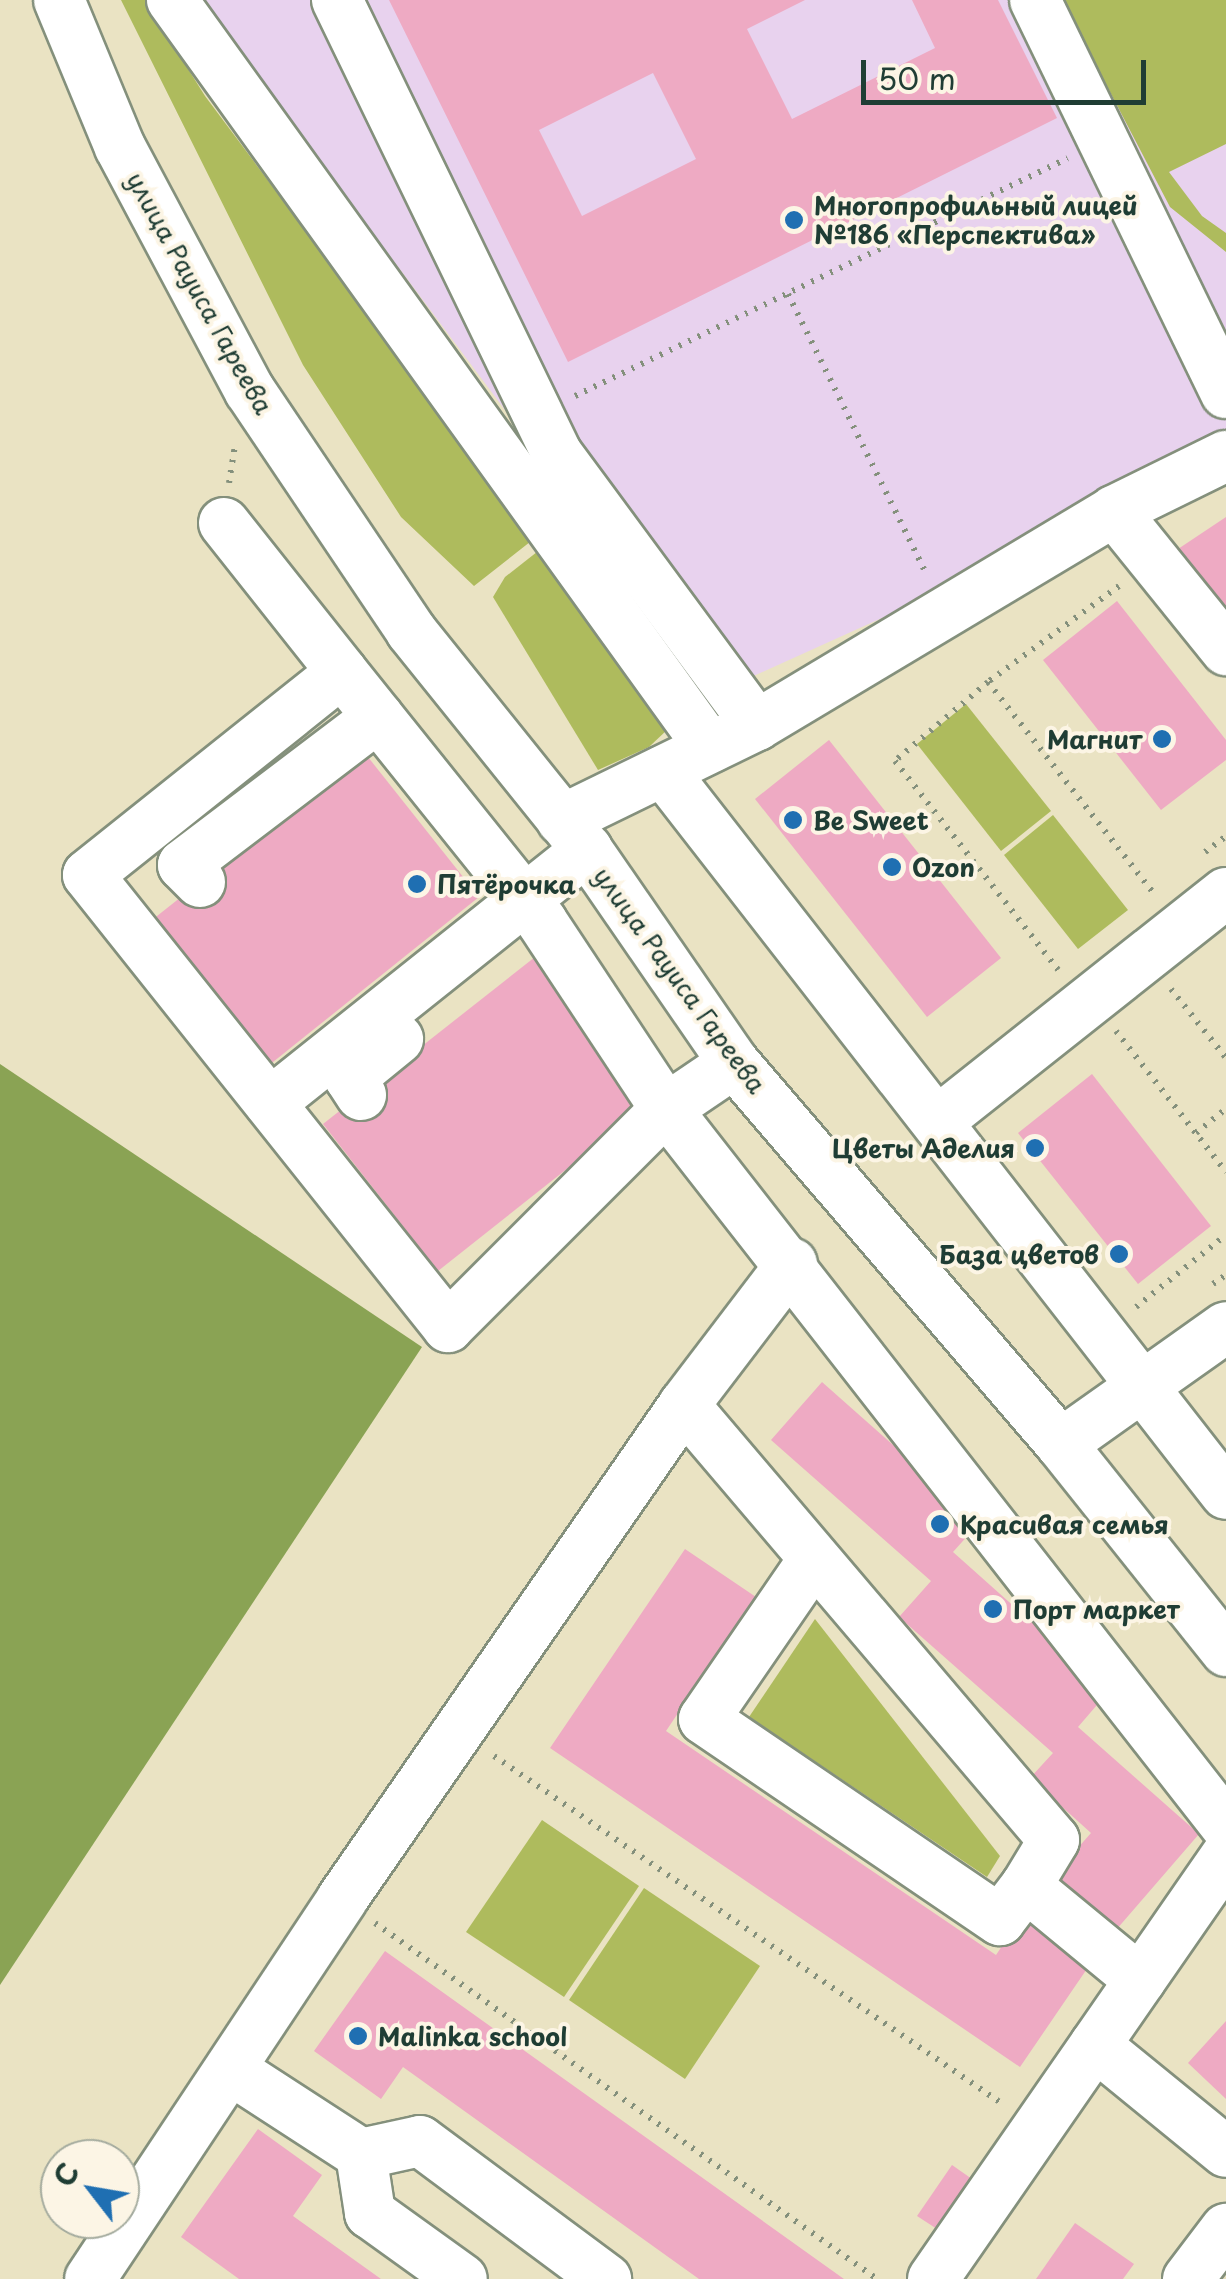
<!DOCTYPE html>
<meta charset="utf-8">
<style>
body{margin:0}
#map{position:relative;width:1226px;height:2279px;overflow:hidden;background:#eae3c3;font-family:"Playpen Sans",sans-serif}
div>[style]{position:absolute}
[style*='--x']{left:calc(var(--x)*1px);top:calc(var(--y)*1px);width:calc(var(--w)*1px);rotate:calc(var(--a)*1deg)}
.built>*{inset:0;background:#e8d2ee}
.green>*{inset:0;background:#aebb5d}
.forest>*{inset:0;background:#8aa354}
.building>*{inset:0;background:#eeaac3}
.path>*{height:6px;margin-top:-3px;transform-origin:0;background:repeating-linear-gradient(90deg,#84907c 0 2.5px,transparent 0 10.5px)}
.roads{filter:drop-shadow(2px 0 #84907c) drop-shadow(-2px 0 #84907c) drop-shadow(0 2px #84907c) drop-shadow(0 -2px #84907c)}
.minor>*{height:50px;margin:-25px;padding:0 25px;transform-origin:25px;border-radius:25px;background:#fff}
.dots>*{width:28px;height:28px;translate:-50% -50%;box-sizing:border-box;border:5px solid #fcf5e5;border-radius:50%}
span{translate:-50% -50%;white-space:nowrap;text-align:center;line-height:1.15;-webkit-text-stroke:8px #fcf5e5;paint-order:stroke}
.poi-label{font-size:25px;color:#1f3d34;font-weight:700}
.left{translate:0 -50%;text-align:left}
.right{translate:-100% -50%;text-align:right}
.street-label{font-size:25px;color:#1f3d34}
.north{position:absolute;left:40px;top:2139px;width:100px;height:100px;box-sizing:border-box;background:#fcf5e5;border:2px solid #a4ab9e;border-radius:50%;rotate:301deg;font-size:28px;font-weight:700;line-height:40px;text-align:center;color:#1f3d34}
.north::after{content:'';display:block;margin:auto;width:35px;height:45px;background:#1f6fb2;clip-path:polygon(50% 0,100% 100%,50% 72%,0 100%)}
.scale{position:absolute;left:861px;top:60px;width:285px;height:45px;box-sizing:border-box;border:5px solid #1f3d34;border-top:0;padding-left:12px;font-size:30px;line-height:35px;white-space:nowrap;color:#1f3d34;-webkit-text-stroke:8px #fcf5e5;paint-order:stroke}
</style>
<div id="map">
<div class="built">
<div style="clip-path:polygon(199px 0,1226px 0,1226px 436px,937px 593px,716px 693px)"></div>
</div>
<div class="green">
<div style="clip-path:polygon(121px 0,145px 0,205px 96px,535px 538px,474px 586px,401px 517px,303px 365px)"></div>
<div style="clip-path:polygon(1062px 0,1226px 0,1226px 144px,1169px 172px,1202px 216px,1226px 233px,1226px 252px,1170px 207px)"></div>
<div style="clip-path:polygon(542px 548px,668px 729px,649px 747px,598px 770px,493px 597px,505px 577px)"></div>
<div style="clip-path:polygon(966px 704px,1051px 811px,1001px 851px,917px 744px)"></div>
<div style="clip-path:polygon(1053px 815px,1128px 910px,1078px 949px,1004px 855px)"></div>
<div style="clip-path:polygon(815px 1619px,1000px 1856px,987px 1877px,749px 1717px)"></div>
<div style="clip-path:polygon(542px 1820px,639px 1886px,564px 1997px,466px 1932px)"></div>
<div style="clip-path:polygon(644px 1888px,760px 1966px,685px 2079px,569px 2000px)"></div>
</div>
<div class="forest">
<div style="clip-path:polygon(0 1064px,422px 1347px,0 1985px)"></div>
</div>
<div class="building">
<div style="clip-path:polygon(evenodd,389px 0,805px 0,747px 29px,792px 119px,935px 48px,912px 0,998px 0,1057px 118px,568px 362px,389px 0,653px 73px,696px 159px,582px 216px,539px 130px,653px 73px)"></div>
<div style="clip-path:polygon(1226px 517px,1226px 621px,1172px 553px)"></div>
<div style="clip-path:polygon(1117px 601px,1226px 740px,1226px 760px,1161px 810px,1043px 660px)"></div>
<div style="clip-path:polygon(829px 740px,1001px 958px,927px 1017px,755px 799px)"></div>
<div style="clip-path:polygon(364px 752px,479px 897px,268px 1066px,152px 920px)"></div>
<div style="clip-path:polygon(535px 957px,650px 1103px,438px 1271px,323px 1124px)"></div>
<div style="clip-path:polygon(1092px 1074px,1211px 1226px,1138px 1284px,1018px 1133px)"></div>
<div style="clip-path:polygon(822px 1382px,980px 1522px,953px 1552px,1109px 1691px,1078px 1727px,1199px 1834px,1116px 1930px,1054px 1875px,1091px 1833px,1030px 1778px,1053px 1753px,899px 1617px,931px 1581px,771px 1440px)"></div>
<div style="clip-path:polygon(685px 1549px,756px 1597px,666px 1731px,996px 1955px,1024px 1913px,1093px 1960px,1020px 2067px,550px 1748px)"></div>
<div style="clip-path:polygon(385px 1951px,844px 2279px,699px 2279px,403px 2067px,381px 2099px,314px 2051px)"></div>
<div style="clip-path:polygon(1226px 2021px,1226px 2099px,1188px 2063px)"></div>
<div style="clip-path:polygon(258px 2129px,322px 2175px,293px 2216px,381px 2279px,239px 2279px,181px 2237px)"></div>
<div style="clip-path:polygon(952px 2165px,972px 2179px,937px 2229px,917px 2216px)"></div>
<div style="clip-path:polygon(1075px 2223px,1134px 2264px,1123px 2279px,1036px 2279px)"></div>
</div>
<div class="path">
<div style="--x:788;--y:294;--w:311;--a:63.7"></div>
<div style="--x:575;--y:396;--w:547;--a:-25.77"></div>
<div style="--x:229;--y:483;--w:37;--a:-81"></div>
<div style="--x:1119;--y:586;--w:162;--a:143.8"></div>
<div style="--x:988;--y:682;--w:269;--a:51.9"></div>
<div style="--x:988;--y:682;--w:122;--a:139.7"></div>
<div style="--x:895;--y:761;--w:265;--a:52"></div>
<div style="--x:1205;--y:852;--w:26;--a:-37"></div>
<div style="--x:1171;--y:989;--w:88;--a:51.4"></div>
<div style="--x:1116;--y:1031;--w:179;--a:52"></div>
<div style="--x:1196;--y:1133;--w:38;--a:-39"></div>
<div style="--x:1213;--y:1284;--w:16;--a:-35"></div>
<div style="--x:1136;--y:1307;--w:115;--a:-38.7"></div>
<div style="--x:494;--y:1756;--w:618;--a:34.38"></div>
<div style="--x:375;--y:1923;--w:615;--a:35.34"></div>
</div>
<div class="roads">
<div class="minor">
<div style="--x:59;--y:0;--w:159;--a:67.5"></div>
<div style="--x:120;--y:147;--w:276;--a:62"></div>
<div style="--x:250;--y:391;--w:289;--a:56.1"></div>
<div style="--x:411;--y:631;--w:281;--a:51.2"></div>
<div style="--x:587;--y:850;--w:259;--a:55.4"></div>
<div style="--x:734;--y:1063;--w:502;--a:49.36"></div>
<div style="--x:1061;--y:1444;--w:265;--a:51.4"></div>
<div style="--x:172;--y:0;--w:921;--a:54.27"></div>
<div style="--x:337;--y:0;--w:504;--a:64.15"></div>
<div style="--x:557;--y:454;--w:337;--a:53.6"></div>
<div style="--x:1035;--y:0;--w:437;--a:64.1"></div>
<div style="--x:1114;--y:511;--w:179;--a:51.1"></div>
<div style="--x:224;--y:523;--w:190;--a:51.6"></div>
<div style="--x:342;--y:672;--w:325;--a:141.4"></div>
<div style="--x:88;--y:875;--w:578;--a:51.46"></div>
<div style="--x:448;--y:1327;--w:308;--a:-45"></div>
<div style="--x:666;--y:1109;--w:82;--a:-34.1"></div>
<div style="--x:342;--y:672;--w:320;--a:51.3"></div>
<div style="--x:542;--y:922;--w:224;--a:56.5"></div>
<div style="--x:666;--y:1109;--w:910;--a:52.01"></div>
<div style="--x:663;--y:771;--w:916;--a:52.09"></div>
<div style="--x:562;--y:820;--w:217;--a:-26"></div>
<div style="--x:757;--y:725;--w:416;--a:-30.9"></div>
<div style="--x:1114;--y:511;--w:125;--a:-26.2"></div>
<div style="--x:200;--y:882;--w:24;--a:-135"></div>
<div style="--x:183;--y:865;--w:245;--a:-37.2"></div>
<div style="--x:361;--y:1095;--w:20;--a:-123"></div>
<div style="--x:350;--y:1078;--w:62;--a:-39.1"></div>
<div style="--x:270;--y:1103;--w:406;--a:-38.6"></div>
<div style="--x:938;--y:1121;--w:367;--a:-38.4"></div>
<div style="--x:684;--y:1405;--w:571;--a:49.62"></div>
<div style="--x:1054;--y:1840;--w:54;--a:121.3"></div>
<div style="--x:1026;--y:1886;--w:148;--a:39.5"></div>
<div style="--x:1061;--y:1444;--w:202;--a:-35.3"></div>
<div style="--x:814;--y:1559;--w:194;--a:124.5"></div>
<div style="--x:704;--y:1719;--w:358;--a:34.2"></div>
<div style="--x:1000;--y:1920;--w:43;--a:-52.6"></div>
<div style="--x:1095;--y:2045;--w:169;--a:39.2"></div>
<div style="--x:233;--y:2071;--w:153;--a:33"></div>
<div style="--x:361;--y:2154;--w:60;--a:-12.4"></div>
<div style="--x:420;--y:2141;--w:232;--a:36.6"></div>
<div style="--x:361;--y:2154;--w:60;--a:81.3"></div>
<div style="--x:370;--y:2213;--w:113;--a:35.7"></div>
<div style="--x:90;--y:2279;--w:456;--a:-56.4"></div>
<div style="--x:342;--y:1899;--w:601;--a:-55.3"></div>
<div style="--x:684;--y:1405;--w:178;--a:-52.7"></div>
<div style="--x:933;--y:2279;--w:515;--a:-55.29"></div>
<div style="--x:1188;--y:2279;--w:63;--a:-52.8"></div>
</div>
</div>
<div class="dots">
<div style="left:794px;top:220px;background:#1f6fb2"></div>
<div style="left:1162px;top:739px;background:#1f6fb2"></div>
<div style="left:793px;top:820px;background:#1f6fb2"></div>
<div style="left:892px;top:867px;background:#1f6fb2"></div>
<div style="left:417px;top:884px;background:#1f6fb2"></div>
<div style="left:1035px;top:1148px;background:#1f6fb2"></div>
<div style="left:1119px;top:1254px;background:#1f6fb2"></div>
<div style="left:940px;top:1524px;background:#1f6fb2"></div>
<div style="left:993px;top:1609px;background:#1f6fb2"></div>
<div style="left:358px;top:2036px;background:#1f6fb2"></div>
</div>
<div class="poi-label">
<span class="left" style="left:814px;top:220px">Многопрофильный лицей<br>№186 «Перспектива»</span>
<span class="right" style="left:1142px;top:739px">Магнит</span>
<span class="left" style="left:813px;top:820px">Be Sweet</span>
<span class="left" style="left:912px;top:867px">Ozon</span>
<span class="left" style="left:437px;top:884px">Пятёрочка</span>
<span class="right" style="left:1015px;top:1148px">Цветы Аделия</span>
<span class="right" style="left:1099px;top:1254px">База цветов</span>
<span class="left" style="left:960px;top:1524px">Красивая семья</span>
<span class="left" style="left:1013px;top:1609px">Порт маркет</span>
<span class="left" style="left:378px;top:2036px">Malinka school</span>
</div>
<div class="street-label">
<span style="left:200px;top:293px;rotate:61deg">улица Рауиса Гареева</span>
<span style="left:680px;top:980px;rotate:54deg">улица Рауиса Гареева</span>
</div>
<div class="north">С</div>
<div class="scale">50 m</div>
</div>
